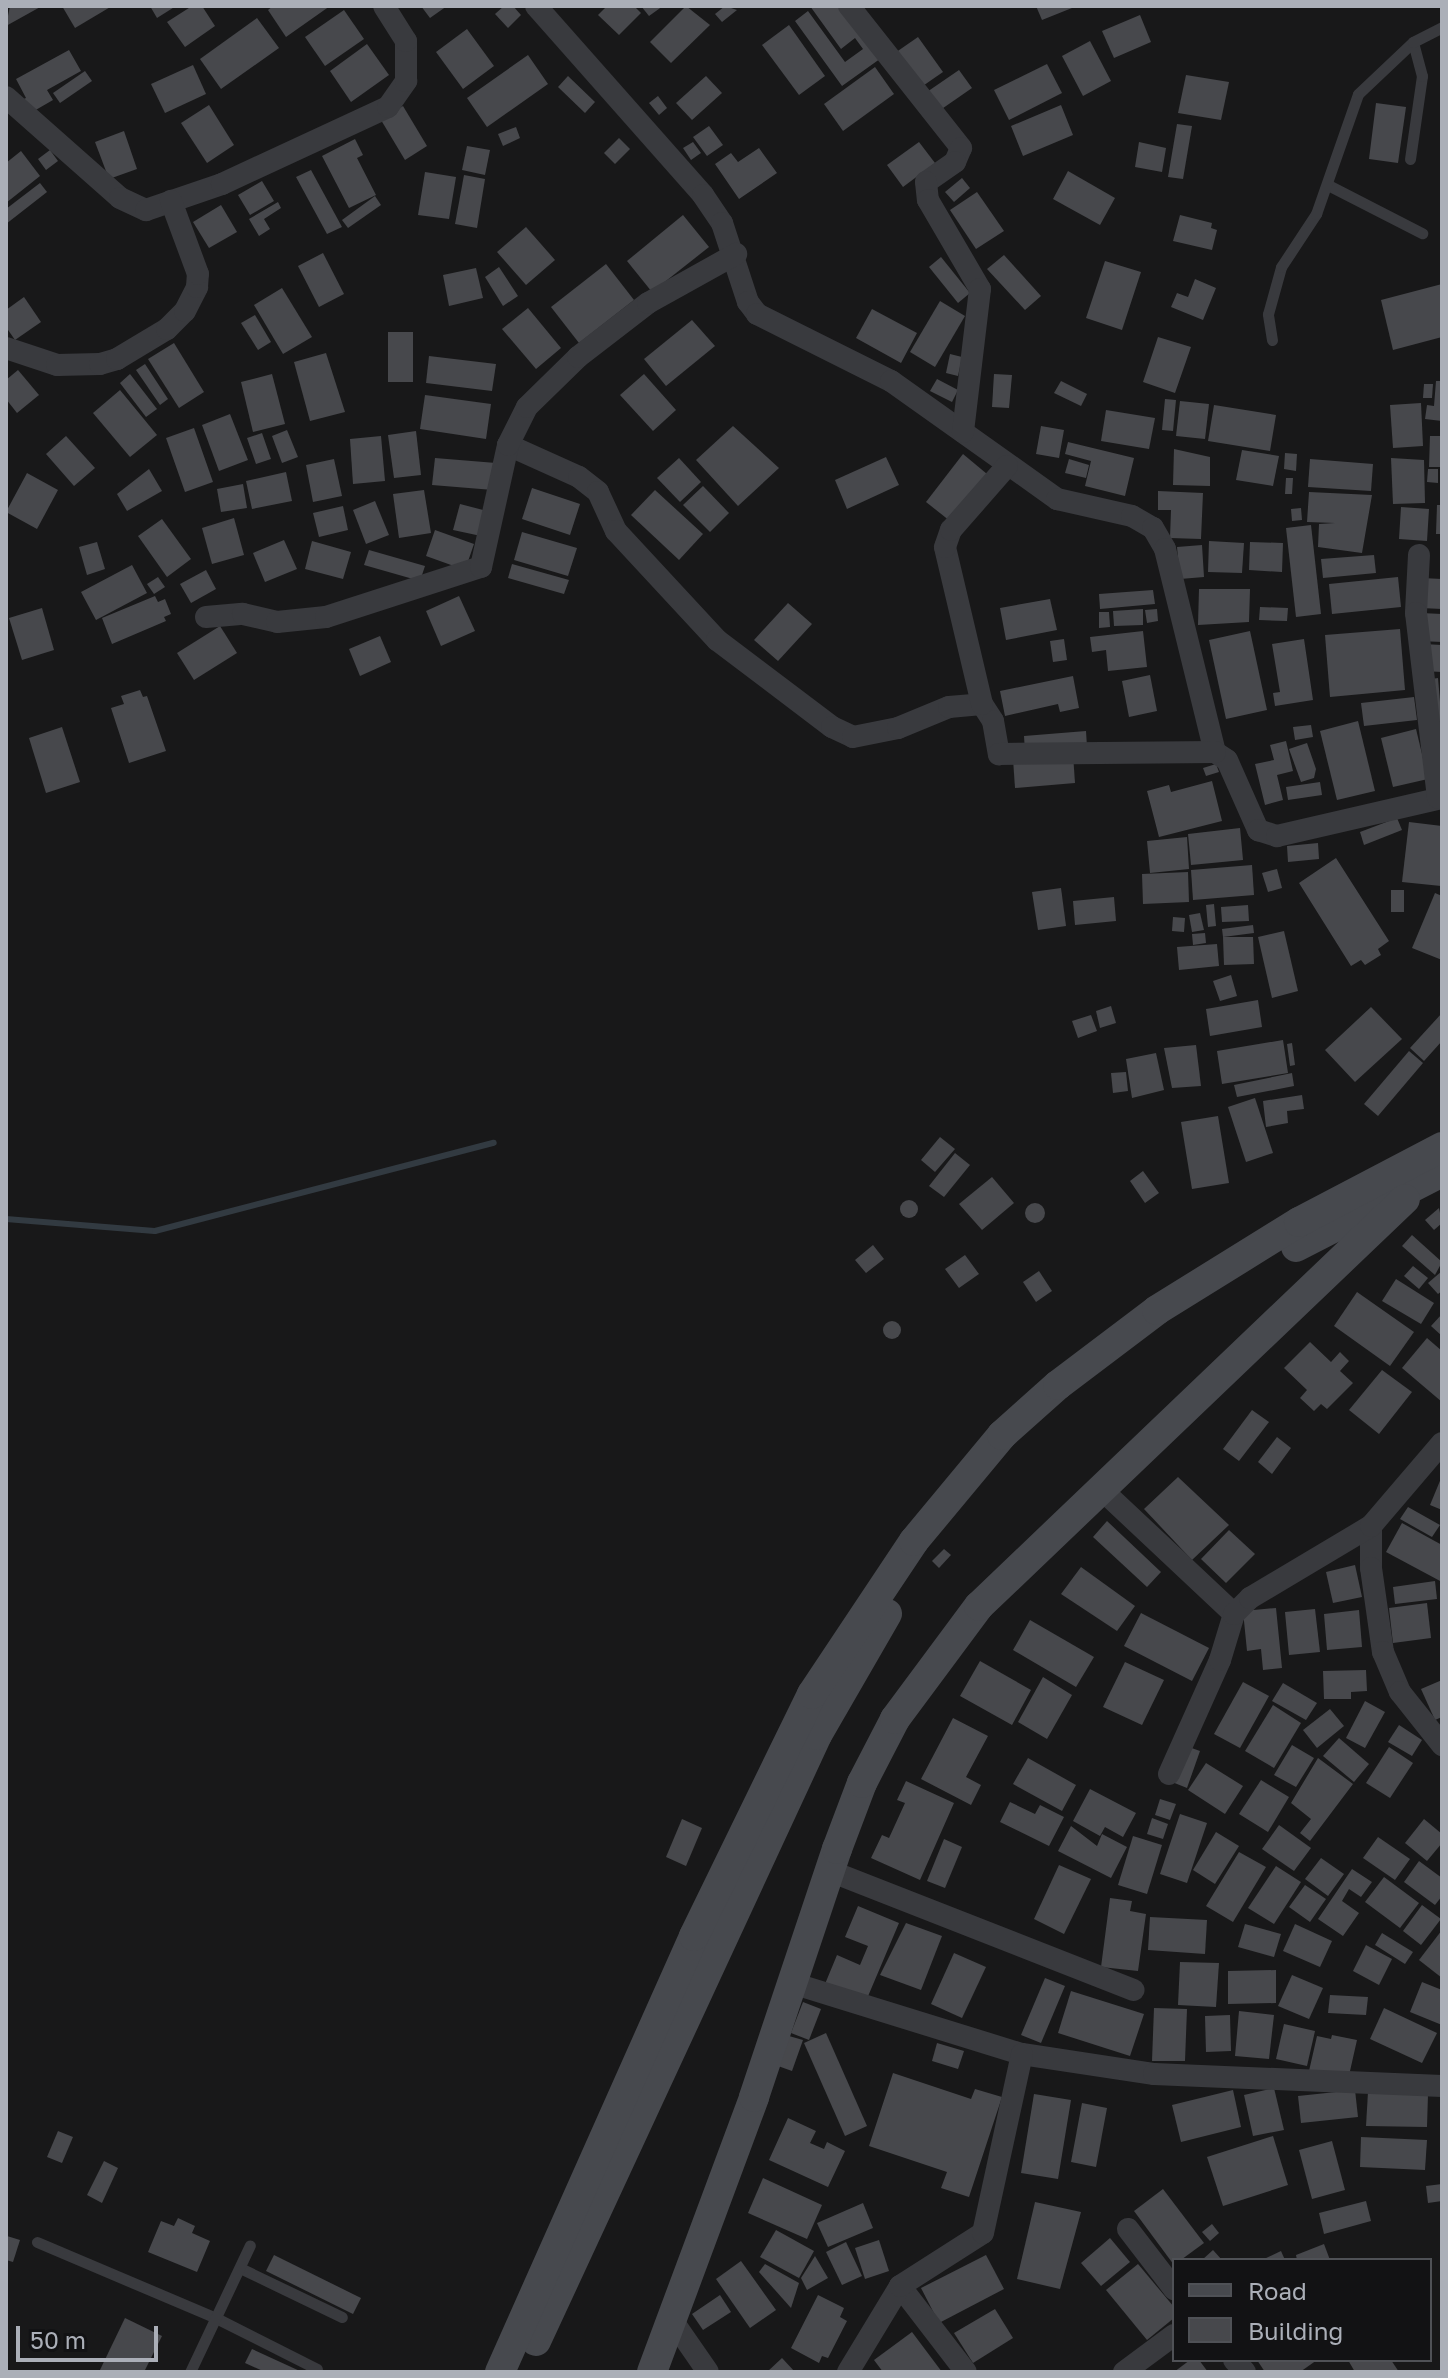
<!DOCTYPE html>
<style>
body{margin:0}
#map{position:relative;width:1448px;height:2378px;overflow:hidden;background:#181819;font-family:"Golos Text",sans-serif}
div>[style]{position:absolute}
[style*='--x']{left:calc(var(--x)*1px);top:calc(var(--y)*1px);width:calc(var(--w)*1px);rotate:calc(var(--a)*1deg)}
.stream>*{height:6px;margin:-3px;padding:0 3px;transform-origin:3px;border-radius:3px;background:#323a41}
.building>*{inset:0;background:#47484c}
.round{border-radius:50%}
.lane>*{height:11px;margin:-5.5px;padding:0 5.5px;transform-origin:5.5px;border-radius:5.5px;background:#393a3e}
.street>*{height:22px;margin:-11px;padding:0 11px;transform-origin:11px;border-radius:11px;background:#393a3e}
.secondary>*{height:30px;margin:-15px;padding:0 15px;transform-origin:15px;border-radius:15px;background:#47494e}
span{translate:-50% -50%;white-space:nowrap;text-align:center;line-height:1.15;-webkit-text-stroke:6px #121214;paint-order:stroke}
.frame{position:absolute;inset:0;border:8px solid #abafb8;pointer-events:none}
.legend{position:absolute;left:1172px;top:2258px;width:260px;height:104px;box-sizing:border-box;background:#121214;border:2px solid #4f5156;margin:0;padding:10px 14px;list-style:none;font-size:24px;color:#abafb8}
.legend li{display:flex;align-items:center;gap:16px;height:40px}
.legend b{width:40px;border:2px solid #4f5156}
.scale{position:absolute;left:16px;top:2326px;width:142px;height:36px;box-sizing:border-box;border:4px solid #abafb8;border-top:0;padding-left:10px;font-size:24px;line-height:28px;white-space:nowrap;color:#abafb8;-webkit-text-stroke:6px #121214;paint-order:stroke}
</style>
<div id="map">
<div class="stream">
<div style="--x:6;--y:1219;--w:149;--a:4.6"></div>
<div style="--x:155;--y:1231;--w:350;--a:-14.6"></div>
</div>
<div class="building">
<div style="clip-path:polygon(10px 6px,42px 6px,6px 26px)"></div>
<div style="clip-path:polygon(62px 6px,112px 6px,75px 28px)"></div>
<div style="clip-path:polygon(150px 6px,176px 6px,157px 18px)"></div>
<div style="clip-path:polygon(192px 6px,202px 6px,215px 26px,185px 47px,167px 22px)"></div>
<div style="clip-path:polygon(273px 6px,330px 6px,286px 37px,268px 10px)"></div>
<div style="clip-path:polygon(421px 6px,447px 6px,430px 18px)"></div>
<div style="clip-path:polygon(504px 6px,513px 6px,521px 15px,508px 28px,495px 14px)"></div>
<div style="clip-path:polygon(607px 6px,634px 6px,641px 13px,619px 35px,598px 15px)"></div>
<div style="clip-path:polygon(641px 6px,663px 6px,649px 16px)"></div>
<div style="clip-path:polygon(686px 6px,710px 25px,671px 63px,650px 42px)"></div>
<div style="clip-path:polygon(725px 6px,737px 10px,722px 22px,715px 14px)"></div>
<div style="clip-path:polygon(810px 6px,848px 6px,884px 56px,842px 86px,795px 21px,808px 11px,845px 62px,863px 49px,855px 38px,841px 49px)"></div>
<div style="clip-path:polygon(1036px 6px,1077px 6px,1042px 20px)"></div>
<div style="clip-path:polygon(344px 10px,364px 39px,325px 66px,305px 37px)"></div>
<div style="clip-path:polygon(1140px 15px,1151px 42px,1114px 58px,1102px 31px)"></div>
<div style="clip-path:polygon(257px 18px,279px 48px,221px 89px,200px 59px)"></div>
<div style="clip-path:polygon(789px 25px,825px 76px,799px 95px,762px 45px)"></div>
<div style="clip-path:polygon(467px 29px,494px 66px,463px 89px,436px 52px)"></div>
<div style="clip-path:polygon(918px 37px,943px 72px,917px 90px,892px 55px)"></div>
<div style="clip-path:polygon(1090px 41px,1111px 81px,1083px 96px,1062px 56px)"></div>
<div style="clip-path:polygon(367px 44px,389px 75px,351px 102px,330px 71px)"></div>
<div style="clip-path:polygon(69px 50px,81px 71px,47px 90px,53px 100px,27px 115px,19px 101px,26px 98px,16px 79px)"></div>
<div style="clip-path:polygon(528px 55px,548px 84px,487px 127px,467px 98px)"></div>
<div style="clip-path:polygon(1047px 64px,1062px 93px,1009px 120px,994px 90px)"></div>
<div style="clip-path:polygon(193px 65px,206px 94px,165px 113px,151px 84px)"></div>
<div style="clip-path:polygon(875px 67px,894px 94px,843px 131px,824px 104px)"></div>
<div style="clip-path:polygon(959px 70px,972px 88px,936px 113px,924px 94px)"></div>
<div style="clip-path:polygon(85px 71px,92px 81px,60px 103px,53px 93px)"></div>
<div style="clip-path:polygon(1186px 75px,1229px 82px,1221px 120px,1178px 113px)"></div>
<div style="clip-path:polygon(568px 76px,595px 102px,585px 113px,558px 87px)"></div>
<div style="clip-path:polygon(706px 76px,722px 93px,692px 120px,676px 103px)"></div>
<div style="clip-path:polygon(658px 96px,667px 108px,659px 115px,649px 103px)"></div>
<div style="clip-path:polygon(1376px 103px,1406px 107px,1398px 163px,1369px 159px)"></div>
<div style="clip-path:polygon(209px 105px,234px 145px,207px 163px,181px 123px)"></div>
<div style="clip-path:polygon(1061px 105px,1073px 135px,1023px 156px,1011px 126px)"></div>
<div style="clip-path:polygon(403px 106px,427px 146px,405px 160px,381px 120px)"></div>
<div style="clip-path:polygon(1177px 124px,1192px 126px,1183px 179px,1168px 177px)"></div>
<div style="clip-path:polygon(709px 126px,723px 145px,707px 156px,693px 137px)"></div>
<div style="clip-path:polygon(516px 127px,520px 138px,503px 146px,498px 134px)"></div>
<div style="clip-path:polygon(124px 131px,137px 169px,109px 179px,95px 142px)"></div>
<div style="clip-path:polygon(619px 138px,630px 149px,615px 164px,604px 153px)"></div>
<div style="clip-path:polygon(355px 139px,363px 155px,357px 158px,376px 195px,349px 208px,322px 156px)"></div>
<div style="clip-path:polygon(693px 142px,701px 153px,691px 160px,683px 148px)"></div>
<div style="clip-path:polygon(919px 142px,935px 163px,903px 187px,887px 165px)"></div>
<div style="clip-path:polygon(1139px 142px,1166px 148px,1162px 172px,1135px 167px)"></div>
<div style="clip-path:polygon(467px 146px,490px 150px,485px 175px,462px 170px)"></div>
<div style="clip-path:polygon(759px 148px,777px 173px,739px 199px,715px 164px,731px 153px,738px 162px)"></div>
<div style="clip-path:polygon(50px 150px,58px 161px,46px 170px,38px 159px)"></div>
<div style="clip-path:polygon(21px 151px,40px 176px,6px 203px,6px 163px)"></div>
<div style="clip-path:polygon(311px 170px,342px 227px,327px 234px,296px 177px)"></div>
<div style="clip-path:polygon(1068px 171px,1115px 198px,1100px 225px,1053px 199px)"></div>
<div style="clip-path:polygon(425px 172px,456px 177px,449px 219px,418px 215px)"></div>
<div style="clip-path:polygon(464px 175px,485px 179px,477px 228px,455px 224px)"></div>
<div style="clip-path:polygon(962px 178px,970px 188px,954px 202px,945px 192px)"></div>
<div style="clip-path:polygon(262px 181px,274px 201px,250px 215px,238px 195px)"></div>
<div style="clip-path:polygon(40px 183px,47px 192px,6px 224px,6px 209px)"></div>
<div style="clip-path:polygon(977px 192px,1004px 231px,976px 249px,950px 210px)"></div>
<div style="clip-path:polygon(375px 196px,381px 205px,348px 228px,342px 220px)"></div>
<div style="clip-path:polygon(278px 202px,281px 208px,264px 219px,270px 229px,259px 236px,249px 219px)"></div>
<div style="clip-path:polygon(221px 205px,237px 232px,209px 248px,193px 222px)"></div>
<div style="clip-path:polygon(683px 215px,709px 247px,652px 292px,627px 261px)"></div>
<div style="clip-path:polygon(1180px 215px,1212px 223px,1211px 228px,1217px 230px,1212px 250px,1173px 241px)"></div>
<div style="clip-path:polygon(526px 227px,555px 260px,526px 285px,497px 252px)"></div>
<div style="clip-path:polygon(323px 253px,344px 294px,319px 307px,298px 266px)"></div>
<div style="clip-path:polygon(1004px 255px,1041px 296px,1025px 310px,987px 269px)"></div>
<div style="clip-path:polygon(941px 257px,970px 293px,958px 303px,929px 267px)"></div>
<div style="clip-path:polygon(1105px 261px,1141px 272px,1122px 330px,1086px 318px)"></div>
<div style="clip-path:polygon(606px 264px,634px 300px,579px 343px,551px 307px)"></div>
<div style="clip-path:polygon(499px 267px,518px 296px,503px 306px,485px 277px)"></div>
<div style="clip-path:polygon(476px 268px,483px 298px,449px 306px,443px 275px)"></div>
<div style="clip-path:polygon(1195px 279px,1216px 288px,1203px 320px,1171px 307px,1177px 293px,1188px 297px)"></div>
<div style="clip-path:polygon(1442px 284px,1442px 337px,1393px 350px,1381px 300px)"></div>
<div style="clip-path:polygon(282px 288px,312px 337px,283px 354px,254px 305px)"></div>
<div style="clip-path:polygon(24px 297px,41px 322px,15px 340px,6px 327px,6px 310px)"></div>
<div style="clip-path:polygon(940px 301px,965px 316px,935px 367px,910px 352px)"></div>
<div style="clip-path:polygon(528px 308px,561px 348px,536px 369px,502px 329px)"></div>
<div style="clip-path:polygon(872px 309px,917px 333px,901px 363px,856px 338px)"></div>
<div style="clip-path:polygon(255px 315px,271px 342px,258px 350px,241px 323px)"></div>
<div style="clip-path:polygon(692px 320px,715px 346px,666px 386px,644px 359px)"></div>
<div style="clip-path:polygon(388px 332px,413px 332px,413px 382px,388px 382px)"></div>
<div style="clip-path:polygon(1158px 337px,1191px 347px,1175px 393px,1143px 382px)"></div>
<div style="clip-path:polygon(174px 343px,204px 392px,179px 408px,148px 359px)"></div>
<div style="clip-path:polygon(326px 353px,345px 412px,310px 421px,294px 362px)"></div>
<div style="clip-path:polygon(950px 354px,962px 357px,958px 376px,946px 373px)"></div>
<div style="clip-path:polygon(429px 356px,496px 364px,492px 391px,426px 383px)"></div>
<div style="clip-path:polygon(145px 364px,168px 399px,160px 405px,136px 370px)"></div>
<div style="clip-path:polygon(18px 370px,39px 395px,17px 413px,6px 399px,6px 380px)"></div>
<div style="clip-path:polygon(130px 374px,157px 409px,146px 417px,120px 383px)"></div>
<div style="clip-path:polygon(272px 374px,285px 424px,253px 432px,241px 382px)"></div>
<div style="clip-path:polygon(644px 374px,676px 410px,653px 431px,620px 395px)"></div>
<div style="clip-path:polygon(994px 374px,1012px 375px,1009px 408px,992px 407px)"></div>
<div style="clip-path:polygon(937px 379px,958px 390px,952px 402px,930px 391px)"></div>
<div style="clip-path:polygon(1061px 381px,1087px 394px,1081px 406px,1054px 393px)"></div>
<div style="clip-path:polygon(1436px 381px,1442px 381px,1442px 421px,1425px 419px,1427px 405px,1434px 406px)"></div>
<div style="clip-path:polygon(1424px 384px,1433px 384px,1432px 398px,1423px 398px)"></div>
<div style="clip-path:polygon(120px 390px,157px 435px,130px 457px,93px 413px)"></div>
<div style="clip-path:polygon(425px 395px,491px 404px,486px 439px,420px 429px)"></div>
<div style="clip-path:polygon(1165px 399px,1176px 400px,1173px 431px,1162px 430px)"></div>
<div style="clip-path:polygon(1180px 401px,1209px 404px,1205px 439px,1176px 436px)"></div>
<div style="clip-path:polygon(1421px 403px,1423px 446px,1393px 448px,1390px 405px)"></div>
<div style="clip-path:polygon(1214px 405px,1276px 415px,1270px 451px,1208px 441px)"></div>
<div style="clip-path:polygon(1106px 410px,1155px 418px,1149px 449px,1101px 441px)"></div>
<div style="clip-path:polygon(230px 414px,248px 460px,219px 471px,202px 425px)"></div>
<div style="clip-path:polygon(733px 426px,779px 468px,738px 506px,696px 460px)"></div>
<div style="clip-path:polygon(1041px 426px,1064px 430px,1059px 458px,1036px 454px)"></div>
<div style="clip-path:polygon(194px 428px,213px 482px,185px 492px,166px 438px)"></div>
<div style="clip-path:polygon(287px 430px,298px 457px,282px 463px,272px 436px)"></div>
<div style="clip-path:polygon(416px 431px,421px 475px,394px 478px,388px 435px)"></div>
<div style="clip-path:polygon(262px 433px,271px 459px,256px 464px,247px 438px)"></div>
<div style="clip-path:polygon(66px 436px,95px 468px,74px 486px,46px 454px)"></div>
<div style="clip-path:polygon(381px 436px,385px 481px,353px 484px,350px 439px)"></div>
<div style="clip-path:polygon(1430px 436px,1442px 436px,1442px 467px,1429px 467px)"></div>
<div style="clip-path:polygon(1068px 442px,1134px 458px,1125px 496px,1085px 486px,1091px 461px,1065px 454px)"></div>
<div style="clip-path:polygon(1174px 449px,1210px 457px,1210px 486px,1173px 485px)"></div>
<div style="clip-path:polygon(1242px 450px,1279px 456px,1273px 486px,1236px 480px)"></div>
<div style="clip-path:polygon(1285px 453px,1297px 454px,1296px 471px,1284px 469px)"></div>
<div style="clip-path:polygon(963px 454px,987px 474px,950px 521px,926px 502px)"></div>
<div style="clip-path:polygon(886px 457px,899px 485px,847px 509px,835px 480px)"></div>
<div style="clip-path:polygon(435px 458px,496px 463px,493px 490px,432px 485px)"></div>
<div style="clip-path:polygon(679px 458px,701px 482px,680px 502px,657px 478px)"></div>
<div style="clip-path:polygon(1391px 458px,1424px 460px,1425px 503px,1393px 504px)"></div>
<div style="clip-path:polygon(334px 459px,342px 496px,313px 502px,306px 465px)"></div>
<div style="clip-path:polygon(1069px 459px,1089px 465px,1086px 478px,1065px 473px)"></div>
<div style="clip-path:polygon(1310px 459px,1373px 464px,1371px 491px,1308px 487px)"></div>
<div style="clip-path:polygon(149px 469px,162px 491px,127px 511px,117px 494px)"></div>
<div style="clip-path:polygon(1428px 469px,1438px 469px,1438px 483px,1427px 482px)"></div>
<div style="clip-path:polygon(286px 472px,292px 501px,252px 509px,246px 481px)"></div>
<div style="clip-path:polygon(27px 473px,58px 490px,37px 529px,6px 512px)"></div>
<div style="clip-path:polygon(1286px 478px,1293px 478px,1292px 494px,1285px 494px)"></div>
<div style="clip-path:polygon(243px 484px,247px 508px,221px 512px,217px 489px)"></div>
<div style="clip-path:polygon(703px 486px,729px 513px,710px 532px,683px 505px)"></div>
<div style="clip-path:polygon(532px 488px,580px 504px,570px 535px,522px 519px)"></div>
<div style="clip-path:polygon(424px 490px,431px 533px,399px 538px,393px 494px)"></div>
<div style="clip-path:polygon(655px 490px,703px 534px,679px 560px,631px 515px)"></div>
<div style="clip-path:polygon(1158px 491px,1203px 493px,1201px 539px,1170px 538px,1171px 510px,1158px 510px)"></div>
<div style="clip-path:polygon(1309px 492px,1372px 495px,1362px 553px,1318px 547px,1319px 524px,1335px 523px,1307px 522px)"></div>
<div style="clip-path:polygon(375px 501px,389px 535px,366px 544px,353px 510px)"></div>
<div style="clip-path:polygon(460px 504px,487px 511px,481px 536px,453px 530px)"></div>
<div style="clip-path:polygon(1437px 505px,1442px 505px,1442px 534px,1436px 534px)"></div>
<div style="clip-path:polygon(343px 506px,348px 530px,319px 537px,313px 513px)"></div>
<div style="clip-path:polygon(1401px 507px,1429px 509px,1427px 541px,1399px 539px)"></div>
<div style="clip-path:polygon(1301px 508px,1302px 520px,1292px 521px,1291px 509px)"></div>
<div style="clip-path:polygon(234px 518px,244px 555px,212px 564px,202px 528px)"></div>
<div style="clip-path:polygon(162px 519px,191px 559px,167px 577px,138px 536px)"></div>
<div style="clip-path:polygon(1311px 525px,1321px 614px,1296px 617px,1286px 528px)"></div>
<div style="clip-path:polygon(435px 530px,474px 544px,465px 570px,426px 556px)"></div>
<div style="clip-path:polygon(522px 532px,577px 548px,568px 576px,514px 560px)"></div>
<div style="clip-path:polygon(284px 540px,297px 569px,265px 582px,253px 553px)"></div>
<div style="clip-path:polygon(312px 541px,351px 552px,343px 579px,305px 569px)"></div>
<div style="clip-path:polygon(1209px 541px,1244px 543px,1242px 573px,1208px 572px)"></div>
<div style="clip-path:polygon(97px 542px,105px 569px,87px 575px,79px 547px)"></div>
<div style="clip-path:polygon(1250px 542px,1283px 543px,1282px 572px,1249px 570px)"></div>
<div style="clip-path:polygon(1202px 545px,1204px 577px,1180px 579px,1177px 547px)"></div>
<div style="clip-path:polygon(369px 550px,425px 566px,420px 581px,364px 565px)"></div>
<div style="clip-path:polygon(1374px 555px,1376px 573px,1323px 578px,1321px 559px)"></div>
<div style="clip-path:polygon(512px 564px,569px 580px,564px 594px,508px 578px)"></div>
<div style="clip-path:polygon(132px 565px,147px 593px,96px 620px,81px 592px)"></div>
<div style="clip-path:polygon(206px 570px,216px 589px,191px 603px,180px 584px)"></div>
<div style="clip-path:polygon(158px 577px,165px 587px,154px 594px,147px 584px)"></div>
<div style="clip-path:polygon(1398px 577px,1401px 607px,1332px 614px,1329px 584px)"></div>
<div style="clip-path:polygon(1422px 578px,1442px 579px,1442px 609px,1421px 608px)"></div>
<div style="clip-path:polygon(1199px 589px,1250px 589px,1249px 622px,1198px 625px)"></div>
<div style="clip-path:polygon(1153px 590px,1155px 604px,1100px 609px,1099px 594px)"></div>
<div style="clip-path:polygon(155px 596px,158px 602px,165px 599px,171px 614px,164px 617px,166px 621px,112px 644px,102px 618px)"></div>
<div style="clip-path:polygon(459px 596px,475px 631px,441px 646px,426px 611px)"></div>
<div style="clip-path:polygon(1050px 599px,1057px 630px,1006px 640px,1000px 608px)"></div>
<div style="clip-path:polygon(788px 603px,812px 624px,778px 661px,754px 640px)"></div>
<div style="clip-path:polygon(1260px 607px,1288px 608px,1287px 621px,1259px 620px)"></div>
<div style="clip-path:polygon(42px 608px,54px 650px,22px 660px,9px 618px)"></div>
<div style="clip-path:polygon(1143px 609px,1143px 625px,1114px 626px,1113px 611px)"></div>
<div style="clip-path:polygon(1157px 609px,1158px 621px,1147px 623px,1145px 610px)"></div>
<div style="clip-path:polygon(1099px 612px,1109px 612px,1110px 627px,1099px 628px)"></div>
<div style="clip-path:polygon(1421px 613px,1442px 614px,1442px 642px,1419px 641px)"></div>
<div style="clip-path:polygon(220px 626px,237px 653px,194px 680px,177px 653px)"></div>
<div style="clip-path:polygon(1400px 629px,1405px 690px,1330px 697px,1325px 635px)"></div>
<div style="clip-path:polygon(1143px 631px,1147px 667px,1108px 671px,1106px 650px,1092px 652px,1090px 637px)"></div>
<div style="clip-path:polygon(1250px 631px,1267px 710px,1226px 719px,1209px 640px)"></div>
<div style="clip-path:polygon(380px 636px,391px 662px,360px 676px,349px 649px)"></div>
<div style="clip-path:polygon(1064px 639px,1067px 660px,1053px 662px,1050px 641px)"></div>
<div style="clip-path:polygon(1304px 639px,1313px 700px,1275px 706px,1273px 693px,1280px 692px,1272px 644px)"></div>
<div style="clip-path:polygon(1423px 644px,1442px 645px,1442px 672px,1422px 671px)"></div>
<div style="clip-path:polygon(1150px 675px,1157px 711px,1129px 717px,1122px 681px)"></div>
<div style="clip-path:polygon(1073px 676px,1079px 708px,1060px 712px,1058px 704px,1005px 716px,1000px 691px)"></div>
<div style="clip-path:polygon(1438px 678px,1442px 725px,1430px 727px,1425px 680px)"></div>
<div style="clip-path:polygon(140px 690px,143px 697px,147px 696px,166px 751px,129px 763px,111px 708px,124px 704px,121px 696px)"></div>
<div style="clip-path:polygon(1414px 697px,1417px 720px,1364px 726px,1361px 703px)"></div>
<div style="clip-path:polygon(1358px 721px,1375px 791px,1337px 800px,1320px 731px)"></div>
<div style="clip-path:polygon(1311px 725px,1313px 737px,1295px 740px,1293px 727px)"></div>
<div style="clip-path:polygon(62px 727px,80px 782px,46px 793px,29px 738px)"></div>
<div style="clip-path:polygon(1416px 729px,1428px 779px,1393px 787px,1381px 738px)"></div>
<div style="clip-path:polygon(1086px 731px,1087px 747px,1025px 752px,1024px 736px)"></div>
<div style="clip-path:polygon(1286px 741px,1293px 771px,1277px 775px,1283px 800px,1265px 805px,1255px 764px,1274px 760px,1270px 745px)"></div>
<div style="clip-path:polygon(1307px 743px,1316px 769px,1314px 778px,1301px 782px,1289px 749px)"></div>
<div style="clip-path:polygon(1073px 754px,1075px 783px,1015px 788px,1013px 759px)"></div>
<div style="clip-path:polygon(1216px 764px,1219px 772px,1206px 776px,1203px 768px)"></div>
<div style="clip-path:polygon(1212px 781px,1222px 821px,1159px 837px,1147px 791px,1169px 785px,1171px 792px)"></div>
<div style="clip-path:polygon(1320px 782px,1322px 795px,1288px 800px,1286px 787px)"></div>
<div style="clip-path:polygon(1397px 818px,1402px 830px,1364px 845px,1360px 832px)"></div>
<div style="clip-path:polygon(1409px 822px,1442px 826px,1441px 886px,1402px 882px)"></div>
<div style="clip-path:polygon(1240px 828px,1243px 860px,1191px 865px,1188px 834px)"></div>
<div style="clip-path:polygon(1187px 837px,1189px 869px,1150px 873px,1147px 841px)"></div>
<div style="clip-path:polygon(1318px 843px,1319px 859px,1288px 862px,1287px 846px)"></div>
<div style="clip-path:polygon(1336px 858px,1389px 941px,1378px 949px,1381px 955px,1365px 965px,1361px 960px,1351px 966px,1299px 883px)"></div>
<div style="clip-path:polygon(1252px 865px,1254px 895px,1193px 900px,1191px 870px)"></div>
<div style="clip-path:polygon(1277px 869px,1282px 888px,1268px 892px,1262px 873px)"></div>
<div style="clip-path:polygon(1188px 872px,1189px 902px,1143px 904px,1142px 874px)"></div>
<div style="clip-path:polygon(1061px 888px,1066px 926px,1038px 930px,1032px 892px)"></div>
<div style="clip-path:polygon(1391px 890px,1404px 890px,1404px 912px,1391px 912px)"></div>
<div style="clip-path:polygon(1435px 893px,1442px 896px,1442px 960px,1412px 948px)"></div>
<div style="clip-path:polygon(1114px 897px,1116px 921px,1075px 925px,1073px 901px)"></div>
<div style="clip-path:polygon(1214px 904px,1216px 926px,1208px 927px,1206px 905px)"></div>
<div style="clip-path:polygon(1248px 905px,1249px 921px,1222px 922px,1221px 907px)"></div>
<div style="clip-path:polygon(1200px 913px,1204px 930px,1192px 932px,1189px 915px)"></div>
<div style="clip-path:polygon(1173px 917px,1185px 918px,1184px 932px,1172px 931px)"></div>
<div style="clip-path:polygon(1253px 925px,1254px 933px,1223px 937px,1222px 929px)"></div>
<div style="clip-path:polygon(1284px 931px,1298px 991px,1272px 998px,1258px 937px)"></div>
<div style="clip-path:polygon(1205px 933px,1206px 943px,1193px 945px,1192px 934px)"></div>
<div style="clip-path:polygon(1223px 937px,1253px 937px,1254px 964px,1224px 965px)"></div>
<div style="clip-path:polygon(1217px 944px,1219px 966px,1179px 970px,1177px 947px)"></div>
<div style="clip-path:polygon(1231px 975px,1237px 996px,1220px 1001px,1213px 981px)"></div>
<div style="clip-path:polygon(1258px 1000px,1262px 1027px,1210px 1036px,1206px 1009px)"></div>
<div style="clip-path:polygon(1111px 1006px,1116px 1023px,1100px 1028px,1096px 1011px)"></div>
<div style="clip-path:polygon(1371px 1007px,1402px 1039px,1355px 1082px,1325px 1050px)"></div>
<div style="clip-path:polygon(1442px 1013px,1442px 1041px,1424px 1061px,1410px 1048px)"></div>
<div style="clip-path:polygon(1091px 1015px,1097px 1031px,1078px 1038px,1072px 1021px)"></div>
<div style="clip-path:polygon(1283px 1040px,1288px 1073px,1222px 1084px,1217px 1051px)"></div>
<div style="clip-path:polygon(1292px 1043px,1295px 1065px,1290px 1066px,1287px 1044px)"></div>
<div style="clip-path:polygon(1196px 1045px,1201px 1086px,1172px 1088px,1164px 1048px)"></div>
<div style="clip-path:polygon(1409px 1051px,1423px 1063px,1378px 1116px,1364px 1104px)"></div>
<div style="clip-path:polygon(1156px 1053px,1164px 1090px,1132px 1098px,1126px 1059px)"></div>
<div style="clip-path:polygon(1126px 1072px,1128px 1091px,1113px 1093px,1111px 1073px)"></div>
<div style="clip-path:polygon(1292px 1073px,1294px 1086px,1237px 1097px,1234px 1085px)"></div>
<div style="clip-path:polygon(1302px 1095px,1304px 1109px,1287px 1111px,1288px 1123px,1266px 1127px,1263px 1101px)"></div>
<div style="clip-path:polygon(1255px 1098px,1273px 1153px,1246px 1162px,1228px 1107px)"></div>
<div style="clip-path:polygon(1218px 1116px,1229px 1183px,1192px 1189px,1181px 1122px)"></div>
<div style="clip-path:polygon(940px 1137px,955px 1149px,935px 1172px,921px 1160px)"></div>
<div style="clip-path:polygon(955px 1153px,970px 1165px,944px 1197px,929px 1186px)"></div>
<div style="clip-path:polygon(1143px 1171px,1159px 1193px,1145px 1203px,1130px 1181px)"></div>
<div style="clip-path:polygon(992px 1177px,1014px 1203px,982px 1230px,959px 1204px)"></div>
<div class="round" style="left:900px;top:1200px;width:18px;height:18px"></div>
<div class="round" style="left:1025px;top:1203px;width:20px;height:20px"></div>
<div style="clip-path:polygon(1439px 1208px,1442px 1223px,1434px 1230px,1425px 1220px)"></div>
<div style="clip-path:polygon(1412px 1235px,1442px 1262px,1435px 1275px,1402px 1246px)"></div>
<div style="clip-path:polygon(873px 1245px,884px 1259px,866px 1273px,855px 1260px)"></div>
<div style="clip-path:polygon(965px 1255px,979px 1274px,959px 1288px,945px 1269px)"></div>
<div style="clip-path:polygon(1413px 1266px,1428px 1278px,1419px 1289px,1404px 1276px)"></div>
<div style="clip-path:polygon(1039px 1271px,1052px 1291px,1036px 1302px,1023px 1282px)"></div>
<div style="clip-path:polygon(1442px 1271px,1442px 1291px,1438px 1294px,1428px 1283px)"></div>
<div style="clip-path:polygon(1396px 1279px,1434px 1303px,1421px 1324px,1382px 1301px)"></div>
<div style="clip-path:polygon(1357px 1292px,1414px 1332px,1390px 1366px,1334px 1326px)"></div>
<div style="clip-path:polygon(1442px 1314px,1442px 1336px,1431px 1326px)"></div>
<div class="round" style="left:883px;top:1321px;width:18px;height:18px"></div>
<div style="clip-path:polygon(1427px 1338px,1442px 1351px,1442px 1402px,1402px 1368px)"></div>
<div style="clip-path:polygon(1310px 1342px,1331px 1362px,1340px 1352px,1349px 1361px,1340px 1371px,1353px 1383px,1327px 1409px,1321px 1404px,1314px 1411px,1300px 1398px,1307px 1390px,1284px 1368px)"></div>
<div style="clip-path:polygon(1382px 1370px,1412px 1392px,1379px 1434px,1349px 1410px)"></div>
<div style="clip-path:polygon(1252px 1410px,1269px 1422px,1239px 1461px,1223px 1449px)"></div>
<div style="clip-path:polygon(1277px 1437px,1291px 1448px,1272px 1474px,1258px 1462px)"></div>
<div style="clip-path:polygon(1442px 1476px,1442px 1510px,1430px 1505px)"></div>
<div style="clip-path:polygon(1178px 1477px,1229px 1525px,1192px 1560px,1144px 1509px)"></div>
<div style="clip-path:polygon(1408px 1507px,1440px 1525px,1432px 1537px,1400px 1519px)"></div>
<div style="clip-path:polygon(1107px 1521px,1161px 1572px,1147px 1587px,1093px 1537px)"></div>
<div style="clip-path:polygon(1402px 1523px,1442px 1545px,1442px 1582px,1386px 1552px)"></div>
<div style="clip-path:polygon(1229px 1530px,1255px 1554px,1226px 1583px,1201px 1559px)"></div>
<div style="clip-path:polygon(944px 1549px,951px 1555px,939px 1568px,932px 1561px)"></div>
<div style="clip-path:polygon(1355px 1565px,1362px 1597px,1333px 1603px,1326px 1572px)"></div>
<div style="clip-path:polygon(1081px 1567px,1135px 1606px,1117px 1631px,1061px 1594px)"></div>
<div style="clip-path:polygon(1435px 1581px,1437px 1599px,1395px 1604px,1393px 1587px)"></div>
<div style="clip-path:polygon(1427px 1603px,1431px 1638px,1393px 1643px,1389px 1608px)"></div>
<div style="clip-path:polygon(1276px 1608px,1282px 1668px,1263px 1670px,1261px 1649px,1247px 1651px,1243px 1611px)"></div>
<div style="clip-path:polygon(1315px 1609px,1320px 1652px,1289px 1655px,1285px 1612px)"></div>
<div style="clip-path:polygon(1359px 1610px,1362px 1647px,1327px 1650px,1324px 1614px)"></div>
<div style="clip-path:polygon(1141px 1613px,1209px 1648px,1192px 1681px,1124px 1646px)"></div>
<div style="clip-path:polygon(1030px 1620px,1094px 1657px,1076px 1687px,1013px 1650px)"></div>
<div style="clip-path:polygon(980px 1661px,1031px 1690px,1012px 1725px,960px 1696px)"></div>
<div style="clip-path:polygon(1125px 1662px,1164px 1680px,1142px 1725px,1103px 1707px)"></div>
<div style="clip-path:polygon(1366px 1670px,1367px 1691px,1351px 1692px,1351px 1699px,1324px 1699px,1323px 1671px)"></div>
<div style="clip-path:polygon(1043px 1677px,1072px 1695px,1047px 1739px,1018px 1722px)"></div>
<div style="clip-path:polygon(1442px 1680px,1442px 1717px,1435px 1720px,1421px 1689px)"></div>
<div style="clip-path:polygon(1243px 1682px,1269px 1696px,1240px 1748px,1214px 1734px)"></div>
<div style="clip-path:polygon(1283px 1683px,1317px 1703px,1306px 1720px,1272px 1701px)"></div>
<div style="clip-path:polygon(1365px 1701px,1385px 1712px,1365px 1748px,1346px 1738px)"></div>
<div style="clip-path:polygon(1273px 1705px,1301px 1723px,1274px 1768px,1245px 1751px)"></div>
<div style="clip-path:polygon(1330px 1709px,1344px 1726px,1317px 1748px,1303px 1730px)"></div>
<div style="clip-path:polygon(953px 1718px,988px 1736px,966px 1777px,981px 1785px,971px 1805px,921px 1779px)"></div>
<div style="clip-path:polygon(1399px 1725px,1422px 1740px,1412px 1756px,1388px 1742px)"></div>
<div style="clip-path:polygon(1339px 1738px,1369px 1764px,1354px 1782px,1323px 1756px)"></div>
<div style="clip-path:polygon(1292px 1745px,1314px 1758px,1296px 1787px,1274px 1775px)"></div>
<div style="clip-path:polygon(1186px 1746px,1200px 1751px,1187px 1788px,1172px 1782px)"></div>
<div style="clip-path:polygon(1389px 1747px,1413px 1763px,1390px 1798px,1366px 1783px)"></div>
<div style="clip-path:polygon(1028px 1758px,1076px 1785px,1062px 1811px,1013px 1784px)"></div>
<div style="clip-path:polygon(1318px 1758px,1353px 1784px,1310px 1841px,1300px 1833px,1311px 1819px,1291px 1803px)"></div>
<div style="clip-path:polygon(1206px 1763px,1243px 1786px,1225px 1814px,1188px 1790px)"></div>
<div style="clip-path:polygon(1261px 1780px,1289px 1797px,1268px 1832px,1239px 1814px)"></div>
<div style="clip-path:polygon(906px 1781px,954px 1803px,920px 1880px,871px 1858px,882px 1835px,889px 1838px,905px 1803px,897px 1800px)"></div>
<div style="clip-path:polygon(1090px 1789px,1136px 1813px,1123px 1837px,1105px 1827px,1100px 1836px,1073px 1821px)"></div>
<div style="clip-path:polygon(1160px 1799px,1176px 1804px,1170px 1820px,1155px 1815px)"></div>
<div style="clip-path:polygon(1010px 1802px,1035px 1814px,1040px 1805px,1064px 1817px,1049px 1846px,1000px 1822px)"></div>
<div style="clip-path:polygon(1180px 1814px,1207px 1823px,1187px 1883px,1160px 1874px)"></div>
<div style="clip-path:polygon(1152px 1818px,1168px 1824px,1163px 1839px,1147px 1834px)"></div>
<div style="clip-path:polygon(682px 1819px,702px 1828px,686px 1866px,666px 1857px)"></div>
<div style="clip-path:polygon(1424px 1819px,1442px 1834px,1442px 1843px,1427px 1861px,1405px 1843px)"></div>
<div style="clip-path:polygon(1279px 1825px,1311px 1848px,1294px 1871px,1262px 1849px)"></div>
<div style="clip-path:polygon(1071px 1826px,1097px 1846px,1102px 1834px,1127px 1847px,1111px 1878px,1058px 1851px)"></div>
<div style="clip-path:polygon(1216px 1832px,1239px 1846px,1215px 1884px,1193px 1870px)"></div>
<div style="clip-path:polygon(1133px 1836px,1162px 1845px,1147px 1894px,1118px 1885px)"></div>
<div style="clip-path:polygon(1378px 1837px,1410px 1859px,1395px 1880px,1363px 1858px)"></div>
<div style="clip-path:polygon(944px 1839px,962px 1847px,945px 1888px,927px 1881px)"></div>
<div style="clip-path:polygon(1239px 1852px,1266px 1867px,1233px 1922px,1206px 1906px)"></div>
<div style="clip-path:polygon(1321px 1858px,1344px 1874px,1328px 1896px,1305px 1879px)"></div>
<div style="clip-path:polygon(1419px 1861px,1442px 1878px,1442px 1896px,1435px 1905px,1404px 1882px)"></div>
<div style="clip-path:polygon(1059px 1865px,1091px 1879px,1064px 1934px,1034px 1919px)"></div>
<div style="clip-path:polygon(1276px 1866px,1301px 1882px,1274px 1924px,1248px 1908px)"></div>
<div style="clip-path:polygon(1352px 1869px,1372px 1882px,1361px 1897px,1349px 1889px,1342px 1901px,1359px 1913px,1343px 1936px,1318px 1919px)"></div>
<div style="clip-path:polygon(1384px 1877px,1419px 1903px,1400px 1928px,1365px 1902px)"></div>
<div style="clip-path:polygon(1305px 1885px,1326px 1899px,1310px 1922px,1289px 1907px)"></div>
<div style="clip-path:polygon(1110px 1898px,1132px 1901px,1130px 1911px,1146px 1914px,1138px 1971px,1101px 1967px)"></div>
<div style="clip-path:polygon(1422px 1905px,1441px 1919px,1421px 1945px,1403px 1931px)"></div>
<div style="clip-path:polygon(858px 1906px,899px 1923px,866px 2001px,825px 1984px,837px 1955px,860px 1965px,868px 1946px,845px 1937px)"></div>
<div style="clip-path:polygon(1150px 1917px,1207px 1920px,1205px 1954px,1148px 1950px)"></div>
<div style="clip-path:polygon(906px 1923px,942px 1936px,921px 1990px,880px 1975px)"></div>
<div style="clip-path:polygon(1245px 1924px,1281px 1934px,1274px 1957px,1238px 1947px)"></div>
<div style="clip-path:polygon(1295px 1924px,1332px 1941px,1320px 1967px,1283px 1951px)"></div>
<div style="clip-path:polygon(1442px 1930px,1442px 1978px,1419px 1960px)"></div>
<div style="clip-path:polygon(1382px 1933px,1413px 1952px,1405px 1964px,1375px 1945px)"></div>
<div style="clip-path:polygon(1366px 1945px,1392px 1959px,1379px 1985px,1353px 1971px)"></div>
<div style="clip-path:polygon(954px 1953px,986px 1967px,962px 2018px,931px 2004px)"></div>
<div style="clip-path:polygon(1180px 1962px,1219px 1963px,1216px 2007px,1178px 2005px)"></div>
<div style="clip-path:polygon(1276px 1970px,1276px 2003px,1228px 2004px,1228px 1971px)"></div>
<div style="clip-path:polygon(1292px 1975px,1323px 1988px,1309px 2019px,1278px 2006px)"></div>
<div style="clip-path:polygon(1045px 1978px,1065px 1986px,1041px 2043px,1021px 2035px)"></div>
<div style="clip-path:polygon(1422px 1982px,1442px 1990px,1442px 2025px,1410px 2012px)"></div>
<div style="clip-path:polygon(1071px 1991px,1144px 2014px,1130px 2056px,1058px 2033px)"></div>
<div style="clip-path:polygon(1330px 1995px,1368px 1997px,1366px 2015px,1328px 2013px)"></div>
<div style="clip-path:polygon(803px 2002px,821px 2009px,809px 2040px,791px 2033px)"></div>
<div style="clip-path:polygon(1154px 2008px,1187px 2009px,1185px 2061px,1152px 2061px)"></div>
<div style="clip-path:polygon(1384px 2008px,1437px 2033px,1422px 2063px,1370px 2039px)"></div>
<div style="clip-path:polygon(1239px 2011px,1274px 2015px,1269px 2059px,1235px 2056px)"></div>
<div style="clip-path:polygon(1230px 2015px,1231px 2051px,1206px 2052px,1205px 2016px)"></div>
<div style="clip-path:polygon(1284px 2024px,1315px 2031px,1307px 2066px,1276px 2059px)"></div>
<div style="clip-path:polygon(826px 2033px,867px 2126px,845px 2136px,804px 2043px)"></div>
<div style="clip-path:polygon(1332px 2035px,1357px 2040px,1348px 2080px,1309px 2071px,1317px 2036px,1331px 2039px)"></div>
<div style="clip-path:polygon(789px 2036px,803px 2040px,792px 2071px,778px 2066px)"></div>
<div style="clip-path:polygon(937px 2043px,964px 2051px,958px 2069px,932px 2061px)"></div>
<div style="clip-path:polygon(893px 2073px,971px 2099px,975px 2089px,1002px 2097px,969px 2197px,941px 2188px,947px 2172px,869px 2146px)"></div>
<div style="clip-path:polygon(1274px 2088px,1284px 2130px,1253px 2136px,1244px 2095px)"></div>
<div style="clip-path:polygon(1233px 2090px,1241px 2127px,1181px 2142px,1172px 2105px)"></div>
<div style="clip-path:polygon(1355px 2090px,1358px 2117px,1301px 2123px,1298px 2096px)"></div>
<div style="clip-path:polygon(1368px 2092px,1428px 2094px,1427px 2127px,1366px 2126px)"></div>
<div style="clip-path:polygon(1034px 2094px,1071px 2100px,1058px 2179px,1021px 2173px)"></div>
<div style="clip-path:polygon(1082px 2103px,1107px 2108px,1096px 2167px,1071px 2162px)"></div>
<div style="clip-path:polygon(788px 2118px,816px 2131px,810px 2143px,824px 2149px,827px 2142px,845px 2151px,828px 2187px,769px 2160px)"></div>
<div style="clip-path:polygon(58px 2131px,73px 2137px,62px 2163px,47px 2157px)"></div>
<div style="clip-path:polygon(1273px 2136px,1288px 2185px,1223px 2206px,1207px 2157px)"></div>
<div style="clip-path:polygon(1361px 2137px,1427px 2140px,1425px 2170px,1360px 2167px)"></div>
<div style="clip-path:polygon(1332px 2141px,1345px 2190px,1312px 2199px,1299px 2150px)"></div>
<div style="clip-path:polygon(104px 2161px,118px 2168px,102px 2203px,87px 2195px)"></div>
<div style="clip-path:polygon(763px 2178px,822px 2205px,807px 2239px,748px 2213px)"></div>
<div style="clip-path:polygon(1442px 2184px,1442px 2201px,1428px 2203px,1426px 2186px)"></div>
<div style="clip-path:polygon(1163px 2189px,1204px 2243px,1174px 2265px,1134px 2211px)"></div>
<div style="clip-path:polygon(1366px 2201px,1371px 2221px,1324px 2234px,1319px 2213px)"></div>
<div style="clip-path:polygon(1035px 2202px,1081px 2212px,1060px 2289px,1017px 2279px)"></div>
<div style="clip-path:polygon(863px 2203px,873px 2228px,828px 2247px,817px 2223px)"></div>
<div style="clip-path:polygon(178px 2218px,195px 2226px,192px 2233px,210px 2241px,197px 2272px,148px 2252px,161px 2221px,174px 2226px)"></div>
<div style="clip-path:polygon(1212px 2224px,1219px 2233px,1210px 2241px,1202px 2232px)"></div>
<div style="clip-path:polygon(776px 2230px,814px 2251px,799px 2278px,760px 2257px)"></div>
<div style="clip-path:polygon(7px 2236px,20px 2240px,13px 2262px,6px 2260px)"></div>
<div style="clip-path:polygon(1110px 2238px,1130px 2262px,1101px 2286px,1081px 2263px)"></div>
<div style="clip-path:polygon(879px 2240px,889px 2271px,865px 2279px,855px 2248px)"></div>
<div style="clip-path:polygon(846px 2242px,862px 2276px,842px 2285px,826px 2252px)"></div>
<div style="clip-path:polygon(1324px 2244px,1330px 2260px,1297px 2260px,1296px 2255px)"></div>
<div style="clip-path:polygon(1213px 2250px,1222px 2260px,1202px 2260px)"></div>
<div style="clip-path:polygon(1281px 2251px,1285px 2260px,1262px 2260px)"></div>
<div style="clip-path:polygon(274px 2255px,361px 2298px,353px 2314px,266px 2271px)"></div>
<div style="clip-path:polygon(986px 2255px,1004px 2289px,939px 2323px,921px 2288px)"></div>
<div style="clip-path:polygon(815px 2256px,828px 2278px,807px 2290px,801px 2278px)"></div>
<div style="clip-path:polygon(741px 2261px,776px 2310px,750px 2328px,716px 2279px)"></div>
<div style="clip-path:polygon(765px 2264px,799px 2283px,791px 2308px,759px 2272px)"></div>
<div style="clip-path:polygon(1138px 2264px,1174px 2307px,1174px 2318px,1147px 2340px,1106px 2290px)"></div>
<div style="clip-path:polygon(720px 2295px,731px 2312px,703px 2330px,692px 2314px)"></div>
<div style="clip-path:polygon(818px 2295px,844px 2308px,840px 2317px,847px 2321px,828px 2358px,822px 2356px,819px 2363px,791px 2348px)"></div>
<div style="clip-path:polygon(995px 2309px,1013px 2338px,973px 2363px,954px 2333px)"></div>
<div style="clip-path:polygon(125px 2318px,162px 2336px,144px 2372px,99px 2372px)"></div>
<div style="clip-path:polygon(912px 2332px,942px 2372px,883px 2372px,874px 2360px)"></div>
<div style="clip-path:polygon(252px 2349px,302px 2372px,265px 2372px,245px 2363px)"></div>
<div style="clip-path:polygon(782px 2358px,795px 2372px,767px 2372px)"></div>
<div style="clip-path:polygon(1190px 2360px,1199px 2360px,1208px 2372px,1174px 2372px)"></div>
<div style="clip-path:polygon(1257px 2360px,1317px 2360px,1300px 2372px,1265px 2372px)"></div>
<div style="clip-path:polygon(1348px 2360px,1391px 2360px,1399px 2372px,1355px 2372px)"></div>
</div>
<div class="lane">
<div style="--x:1410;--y:159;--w:84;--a:-81.8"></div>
<div style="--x:1422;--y:76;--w:35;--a:-105"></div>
<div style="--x:1328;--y:185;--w:106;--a:27.1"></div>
<div style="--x:1272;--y:340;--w:26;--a:-99"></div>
<div style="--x:1268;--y:314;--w:49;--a:-74.5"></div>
<div style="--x:1281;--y:267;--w:64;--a:-56.6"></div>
<div style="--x:1316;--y:214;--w:127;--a:-70.7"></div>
<div style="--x:1358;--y:94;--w:76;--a:-43.4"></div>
<div style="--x:1413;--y:42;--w:33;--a:-27"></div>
<div style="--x:37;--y:2242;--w:194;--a:23"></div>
<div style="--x:216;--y:2318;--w:113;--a:26.8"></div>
<div style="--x:240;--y:2268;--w:113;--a:25.7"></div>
<div style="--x:190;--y:2372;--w:140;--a:-64.7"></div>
</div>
<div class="street">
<div style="--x:536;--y:6;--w:252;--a:48.5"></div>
<div style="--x:703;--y:195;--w:34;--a:56"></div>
<div style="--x:722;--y:223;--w:83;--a:71.8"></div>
<div style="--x:748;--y:302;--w:15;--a:53"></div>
<div style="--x:757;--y:314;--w:150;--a:26.6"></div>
<div style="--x:891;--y:381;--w:204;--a:35.4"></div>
<div style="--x:1057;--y:499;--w:77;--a:12.8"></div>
<div style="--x:1132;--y:516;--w:24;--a:30"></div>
<div style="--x:1153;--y:528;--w:24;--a:60"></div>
<div style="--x:1165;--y:549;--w:209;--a:76.2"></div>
<div style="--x:1215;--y:752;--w:14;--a:34"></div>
<div style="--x:1227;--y:760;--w:77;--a:66.1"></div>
<div style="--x:1258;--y:830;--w:20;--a:18"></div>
<div style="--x:1277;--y:836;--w:169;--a:-13"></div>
<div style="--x:849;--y:6;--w:181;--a:51.7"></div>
<div style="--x:961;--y:148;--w:15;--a:113"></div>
<div style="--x:955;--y:162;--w:35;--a:145"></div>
<div style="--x:926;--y:182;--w:18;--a:84"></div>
<div style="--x:928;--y:200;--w:103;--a:59.7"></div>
<div style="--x:980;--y:289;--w:144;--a:96.8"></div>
<div style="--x:6;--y:97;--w:152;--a:41.5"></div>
<div style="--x:120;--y:198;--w:29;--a:25"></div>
<div style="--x:146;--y:210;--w:80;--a:-18.9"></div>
<div style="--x:222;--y:184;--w:183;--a:-24.9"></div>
<div style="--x:388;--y:107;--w:32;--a:-55"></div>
<div style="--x:406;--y:81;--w:40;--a:-90"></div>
<div style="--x:406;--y:41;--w:41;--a:-122.2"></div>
<div style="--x:6;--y:348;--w:54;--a:18.4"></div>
<div style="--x:57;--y:365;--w:43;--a:-1.3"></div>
<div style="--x:100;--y:364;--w:18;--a:-16"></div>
<div style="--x:117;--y:359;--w:58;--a:-31"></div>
<div style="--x:167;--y:329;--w:25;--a:-45"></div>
<div style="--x:185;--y:311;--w:27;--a:-63"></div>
<div style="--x:197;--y:287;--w:13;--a:-86"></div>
<div style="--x:198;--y:274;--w:78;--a:-110.3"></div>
<div style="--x:508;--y:445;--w:78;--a:24.3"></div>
<div style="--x:579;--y:477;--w:24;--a:38"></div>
<div style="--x:598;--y:492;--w:43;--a:65.2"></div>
<div style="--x:616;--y:531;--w:149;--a:47.2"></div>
<div style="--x:717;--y:640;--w:144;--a:37.1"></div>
<div style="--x:832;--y:727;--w:23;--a:25"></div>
<div style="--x:853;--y:737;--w:46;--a:-11.3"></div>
<div style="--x:898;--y:728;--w:55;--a:-22.4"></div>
<div style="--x:949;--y:707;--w:33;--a:-5"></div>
<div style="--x:982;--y:704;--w:20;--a:57"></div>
<div style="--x:993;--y:721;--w:34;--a:80"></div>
<div style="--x:999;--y:754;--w:216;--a:-0.5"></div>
<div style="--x:1419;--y:555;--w:58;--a:93"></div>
<div style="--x:1416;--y:613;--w:186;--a:83.2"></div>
<div style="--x:206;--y:617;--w:37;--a:-5"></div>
<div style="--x:243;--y:614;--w:35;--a:13"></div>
<div style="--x:277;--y:622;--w:49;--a:-5.8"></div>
<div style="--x:326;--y:617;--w:163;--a:-17.9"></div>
<div style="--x:481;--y:567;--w:125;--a:-77.5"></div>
<div style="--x:508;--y:445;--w:42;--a:-63.4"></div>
<div style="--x:527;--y:407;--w:71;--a:-44.4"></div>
<div style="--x:578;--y:357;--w:88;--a:-37.6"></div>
<div style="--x:648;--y:303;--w:101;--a:-29.1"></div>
<div style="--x:982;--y:704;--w:161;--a:-103.3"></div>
<div style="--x:945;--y:547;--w:18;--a:-71"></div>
<div style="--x:951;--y:530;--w:85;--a:-48.8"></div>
<div style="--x:1100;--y:1488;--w:184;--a:43.2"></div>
<div style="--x:1371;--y:1526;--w:42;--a:90"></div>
<div style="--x:1371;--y:1568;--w:85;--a:81.9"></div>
<div style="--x:1383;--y:1652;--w:43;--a:67"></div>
<div style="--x:1400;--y:1692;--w:68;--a:51.6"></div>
<div style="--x:1169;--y:1774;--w:125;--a:-65.9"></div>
<div style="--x:1220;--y:1660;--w:48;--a:-73.1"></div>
<div style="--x:1234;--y:1614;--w:23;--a:-45"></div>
<div style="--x:1250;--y:1598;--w:141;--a:-30.8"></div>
<div style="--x:1371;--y:1526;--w:109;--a:-49.5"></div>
<div style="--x:830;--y:1871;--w:326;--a:21.4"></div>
<div style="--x:792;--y:1983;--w:241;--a:17.2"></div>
<div style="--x:1022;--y:2054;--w:134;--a:8.6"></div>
<div style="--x:1154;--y:2074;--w:288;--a:2.4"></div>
<div style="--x:1128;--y:2229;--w:76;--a:52.5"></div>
<div style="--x:900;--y:2286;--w:108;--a:52.5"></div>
<div style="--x:672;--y:2320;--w:63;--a:55.3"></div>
<div style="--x:1234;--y:2360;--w:16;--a:47"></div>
<div style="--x:848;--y:2372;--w:100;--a:-58.8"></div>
<div style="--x:900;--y:2286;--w:98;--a:-32.6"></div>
<div style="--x:983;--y:2233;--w:183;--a:-77.7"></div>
<div style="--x:1124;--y:2372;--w:62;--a:-36.5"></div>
</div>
<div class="secondary">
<div style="--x:1296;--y:1247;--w:164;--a:-27.2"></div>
<div style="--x:536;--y:2341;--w:668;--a:-65.12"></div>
<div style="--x:817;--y:1735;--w:140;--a:-60"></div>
<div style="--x:500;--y:2372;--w:477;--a:-66"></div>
<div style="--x:694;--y:1936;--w:269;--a:-64"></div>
<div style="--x:812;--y:1694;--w:184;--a:-56.3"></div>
<div style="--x:914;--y:1541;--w:138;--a:-50.3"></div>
<div style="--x:1002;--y:1435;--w:75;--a:-41.8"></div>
<div style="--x:1058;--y:1385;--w:124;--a:-37.1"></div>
<div style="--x:1157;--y:1310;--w:167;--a:-31.8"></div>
<div style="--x:1299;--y:1222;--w:161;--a:-27.7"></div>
<div style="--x:652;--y:2372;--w:293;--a:-69.6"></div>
<div style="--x:754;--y:2097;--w:262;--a:-71.5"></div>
<div style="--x:837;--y:1849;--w:71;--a:-69.3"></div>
<div style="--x:862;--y:1783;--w:72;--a:-62.7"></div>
<div style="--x:895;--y:1719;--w:141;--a:-53.4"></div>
<div style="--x:979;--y:1606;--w:589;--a:-43.69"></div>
</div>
<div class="frame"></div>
<ul class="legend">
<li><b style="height:10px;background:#47494e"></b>Road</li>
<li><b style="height:22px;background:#47484c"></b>Building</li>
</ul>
<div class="scale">50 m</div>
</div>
